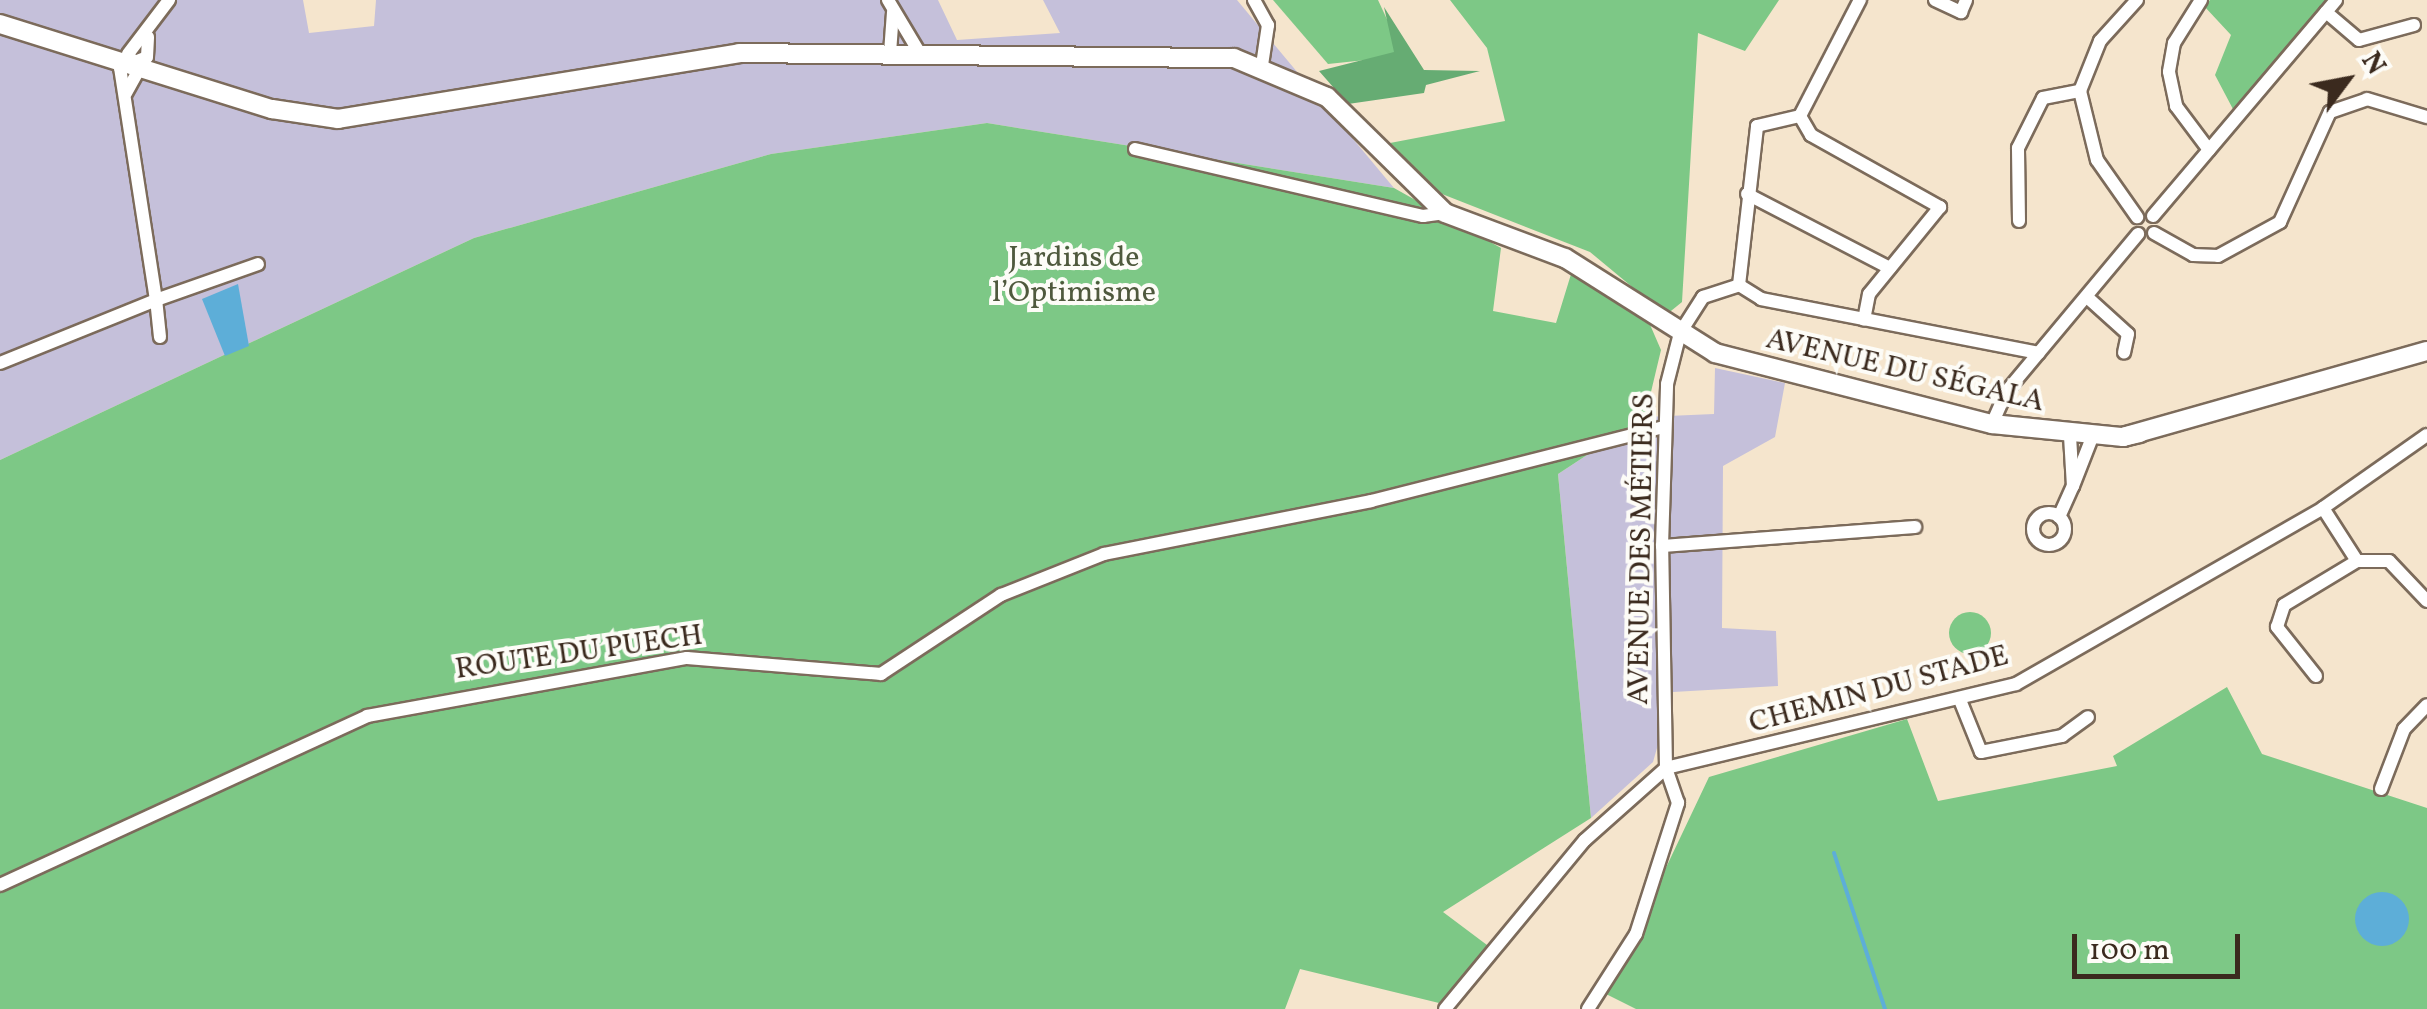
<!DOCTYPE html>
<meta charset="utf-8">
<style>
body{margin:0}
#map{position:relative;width:2427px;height:1009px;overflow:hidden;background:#f5e5cd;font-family:Vollkorn,serif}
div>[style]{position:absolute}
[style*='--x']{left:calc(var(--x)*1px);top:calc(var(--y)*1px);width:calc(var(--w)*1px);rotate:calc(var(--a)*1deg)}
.industrial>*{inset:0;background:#c5c0da}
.green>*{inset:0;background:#7dc886}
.round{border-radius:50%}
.forest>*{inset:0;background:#66ac73}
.water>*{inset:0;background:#5daed8}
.stream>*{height:4px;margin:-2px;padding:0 2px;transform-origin:2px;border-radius:2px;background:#5daed8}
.roads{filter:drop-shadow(2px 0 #7c6b5b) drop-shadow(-2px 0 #7c6b5b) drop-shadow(0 2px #7c6b5b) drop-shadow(0 -2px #7c6b5b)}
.minor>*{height:12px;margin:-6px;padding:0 6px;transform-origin:6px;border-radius:6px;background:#fff}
.minor>.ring{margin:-6px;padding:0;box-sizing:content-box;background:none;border:12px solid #fff;border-radius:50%}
.tertiary>*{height:18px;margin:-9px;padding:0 9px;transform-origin:9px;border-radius:9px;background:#fff}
span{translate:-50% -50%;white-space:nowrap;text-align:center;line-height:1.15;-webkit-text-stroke:8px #fdfcf7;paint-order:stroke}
.park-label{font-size:30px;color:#4f593d}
.street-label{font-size:30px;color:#3b2a1e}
.north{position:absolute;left:2297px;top:30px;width:100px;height:100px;-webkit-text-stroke:8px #fdfcf7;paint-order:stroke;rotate:58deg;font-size:28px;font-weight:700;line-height:40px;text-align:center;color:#3b2a1e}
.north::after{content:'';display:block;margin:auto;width:35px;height:45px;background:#3b2a1e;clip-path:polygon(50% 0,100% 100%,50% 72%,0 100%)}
.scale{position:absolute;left:2072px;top:934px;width:168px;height:45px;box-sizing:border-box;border:5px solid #3b2a1e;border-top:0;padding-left:12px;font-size:30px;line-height:35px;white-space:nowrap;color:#3b2a1e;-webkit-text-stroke:8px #fdfcf7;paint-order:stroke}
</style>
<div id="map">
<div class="industrial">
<div style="clip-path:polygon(0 0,303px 0,309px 33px,374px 26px,376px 0,938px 0,957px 40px,1060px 33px,1043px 0,1237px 0,1394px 188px,987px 123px,771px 154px,474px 238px,0 460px)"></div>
<div style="clip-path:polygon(1715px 368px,1785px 383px,1775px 437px,1723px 466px,1722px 628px,1776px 631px,1778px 686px,1673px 692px,1653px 762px,1591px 818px,1558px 474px,1645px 417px,1714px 414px)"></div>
</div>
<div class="green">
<div style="clip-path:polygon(1273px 0,1378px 0,1404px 56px,1328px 64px)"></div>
<div style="clip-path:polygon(1450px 0,1779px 0,1745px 51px,1698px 33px,1682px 302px,1666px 315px,1590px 252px,1442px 194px,1390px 143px,1505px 121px,1487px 48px)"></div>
<div style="clip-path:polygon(2210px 0,2327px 0,2234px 111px,2215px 75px,2231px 35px,2204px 6px)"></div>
<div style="clip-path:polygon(987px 123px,1394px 188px,1501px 248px,1493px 311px,1556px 323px,1572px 271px,1648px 320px,1661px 350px,1645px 417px,1558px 474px,1591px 818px,1443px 912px,1491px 948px,1439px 1003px,1300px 969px,1285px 1009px,0 1009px,0 460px,474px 238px,771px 154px)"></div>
<div class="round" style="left:1949px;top:612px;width:42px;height:42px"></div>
<div style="clip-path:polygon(2227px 687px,2262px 754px,2427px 808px,2427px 1009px,1636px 1009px,1606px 994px,1709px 777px,1907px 719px,1938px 801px,2117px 766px,2113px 756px)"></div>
</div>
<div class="forest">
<div style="clip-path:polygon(1384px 7px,1424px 70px,1480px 71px,1426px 85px,1424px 93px,1348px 104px,1319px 71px,1394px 52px)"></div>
</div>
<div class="water">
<div style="clip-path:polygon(238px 284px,249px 346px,225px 356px,202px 299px)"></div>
<div class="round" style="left:2355px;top:892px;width:54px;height:54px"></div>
</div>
<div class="stream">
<div style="--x:1834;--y:853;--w:164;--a:71.9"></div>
</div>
<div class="roads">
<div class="minor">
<div style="--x:888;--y:0;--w:61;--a:59.2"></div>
<div style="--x:1254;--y:0;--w:29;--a:61"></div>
<div style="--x:1268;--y:25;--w:40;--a:98.5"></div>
<div style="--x:1935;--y:0;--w:29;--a:25"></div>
<div style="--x:1961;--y:12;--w:13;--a:-67"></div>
<div style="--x:2137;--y:0;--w:55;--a:132.1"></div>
<div style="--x:2100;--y:41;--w:54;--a:111.8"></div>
<div style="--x:2080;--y:91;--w:71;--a:76.2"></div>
<div style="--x:2097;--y:160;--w:70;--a:54.9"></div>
<div style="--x:2201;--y:0;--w:51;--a:122.1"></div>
<div style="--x:2174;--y:43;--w:29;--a:100"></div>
<div style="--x:2169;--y:72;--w:35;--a:78"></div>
<div style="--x:2176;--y:106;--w:55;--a:53.1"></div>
<div style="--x:2326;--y:12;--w:43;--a:40.3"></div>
<div style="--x:2359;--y:40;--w:57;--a:-15.3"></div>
<div style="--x:890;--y:53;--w:41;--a:-85.8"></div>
<div style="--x:126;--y:93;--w:26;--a:-61"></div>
<div style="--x:139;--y:70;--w:19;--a:-125"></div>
<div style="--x:128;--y:54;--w:68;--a:-52.8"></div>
<div style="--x:1800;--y:116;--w:22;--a:60"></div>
<div style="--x:1811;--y:135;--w:148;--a:29.2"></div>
<div style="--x:1940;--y:207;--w:112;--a:129.2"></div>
<div style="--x:1869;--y:294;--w:26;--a:101"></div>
<div style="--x:1135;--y:149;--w:296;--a:13.1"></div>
<div style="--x:1423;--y:216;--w:22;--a:-8"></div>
<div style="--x:1747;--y:194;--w:161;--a:27.4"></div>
<div style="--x:2153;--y:216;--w:283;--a:-49.7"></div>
<div style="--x:2019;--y:221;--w:73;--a:-90.8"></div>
<div style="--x:2018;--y:148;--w:56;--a:-63.4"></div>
<div style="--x:2043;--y:98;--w:38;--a:-11"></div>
<div style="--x:2154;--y:233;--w:45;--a:29.4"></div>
<div style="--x:2193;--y:255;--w:25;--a:2"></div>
<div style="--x:2218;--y:256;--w:71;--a:-28.7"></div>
<div style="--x:2280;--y:222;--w:121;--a:-65.6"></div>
<div style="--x:2330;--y:112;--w:39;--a:-19"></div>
<div style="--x:2367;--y:99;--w:63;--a:16.7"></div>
<div style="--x:1739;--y:285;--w:26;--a:32"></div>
<div style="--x:1761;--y:299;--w:283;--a:11"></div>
<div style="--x:2087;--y:297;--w:55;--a:42.1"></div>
<div style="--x:2128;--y:334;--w:19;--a:102"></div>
<div style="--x:160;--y:337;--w:37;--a:-96"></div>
<div style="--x:156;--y:300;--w:108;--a:-19.4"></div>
<div style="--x:0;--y:363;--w:168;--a:-22"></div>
<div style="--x:156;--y:300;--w:235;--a:-98.8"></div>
<div style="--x:120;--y:68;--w:29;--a:-22"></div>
<div style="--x:147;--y:57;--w:20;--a:-87"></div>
<div style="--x:1992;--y:424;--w:35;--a:-66"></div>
<div style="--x:2006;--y:392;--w:206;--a:-50.1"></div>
<div style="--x:2070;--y:436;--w:50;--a:86.6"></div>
<div style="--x:2073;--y:486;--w:49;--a:-68.6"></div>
<div style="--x:2323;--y:508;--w:63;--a:57.3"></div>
<div style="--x:2357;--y:561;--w:32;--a:0"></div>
<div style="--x:2389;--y:561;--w:55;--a:46.5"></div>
<div class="ring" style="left:2033px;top:513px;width:20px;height:20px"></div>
<div style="--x:2059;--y:517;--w:34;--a:-66"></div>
<div style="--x:1662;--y:546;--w:254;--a:-4.3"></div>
<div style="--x:2316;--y:676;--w:63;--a:-128.5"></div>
<div style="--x:2277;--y:627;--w:23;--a:-72"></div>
<div style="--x:2284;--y:605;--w:85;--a:-31.1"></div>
<div style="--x:1960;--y:700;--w:56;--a:68"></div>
<div style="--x:1981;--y:752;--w:83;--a:-11.2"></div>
<div style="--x:2062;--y:736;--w:32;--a:-36"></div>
<div style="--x:2381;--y:789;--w:64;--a:-69"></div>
<div style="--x:2404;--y:729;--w:33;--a:-46"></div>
<div style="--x:0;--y:885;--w:404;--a:-24.7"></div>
<div style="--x:367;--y:716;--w:325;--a:-10.3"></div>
<div style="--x:687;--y:658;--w:195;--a:4.7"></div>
<div style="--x:881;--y:674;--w:144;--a:-33.4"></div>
<div style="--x:1001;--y:595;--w:111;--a:-21.7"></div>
<div style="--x:1104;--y:554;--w:272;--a:-11.2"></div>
<div style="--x:1371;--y:501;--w:302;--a:-14.2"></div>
<div style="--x:1445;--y:1009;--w:219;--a:-50.4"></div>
<div style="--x:1585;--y:840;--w:108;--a:-41.6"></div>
<div style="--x:1666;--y:768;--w:360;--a:-13.5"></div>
<div style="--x:2016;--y:684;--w:354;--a:-29.8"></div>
<div style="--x:2323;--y:508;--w:127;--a:-35.1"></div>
<div style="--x:1588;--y:1009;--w:89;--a:-57.4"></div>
<div style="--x:1636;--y:934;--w:138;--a:-72.2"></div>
<div style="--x:1678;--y:803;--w:37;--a:-109"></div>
<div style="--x:1666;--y:768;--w:222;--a:-91"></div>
<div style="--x:1662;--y:546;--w:162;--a:-88.2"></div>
<div style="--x:1667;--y:384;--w:53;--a:-75.7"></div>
<div style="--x:1680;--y:333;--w:43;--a:-57.4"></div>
<div style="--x:1703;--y:297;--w:38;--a:-18"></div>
<div style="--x:1739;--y:285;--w:160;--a:-83.5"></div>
<div style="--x:1757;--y:126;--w:44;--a:-13.1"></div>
<div style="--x:1800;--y:116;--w:131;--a:-62.7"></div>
</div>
<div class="tertiary">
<div style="--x:0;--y:24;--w:285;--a:17.4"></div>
<div style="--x:272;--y:109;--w:67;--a:8.6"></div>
<div style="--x:338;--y:119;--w:406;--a:-9.3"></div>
<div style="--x:739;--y:53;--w:495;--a:0.6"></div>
<div style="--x:1234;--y:58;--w:101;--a:22.8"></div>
<div style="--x:1327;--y:97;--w:165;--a:44.5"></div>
<div style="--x:1445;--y:213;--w:128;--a:20.6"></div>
<div style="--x:1565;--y:258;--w:178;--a:32.3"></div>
<div style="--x:1715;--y:353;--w:286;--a:14.4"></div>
<div style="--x:1992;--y:424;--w:132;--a:5.7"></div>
<div style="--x:2140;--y:433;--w:17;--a:167"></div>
<div style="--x:2123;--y:437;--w:316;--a:-15.8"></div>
</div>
</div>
<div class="park-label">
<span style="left:1074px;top:275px">Jardins de<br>l’Optimisme</span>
</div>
<div class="street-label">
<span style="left:1905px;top:371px;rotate:13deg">AVENUE DU SÉGALA</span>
<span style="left:1642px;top:549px;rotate:-89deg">AVENUE DES MÉTIERS</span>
<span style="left:579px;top:653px;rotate:-8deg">ROUTE DU PUECH</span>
<span style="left:1879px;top:690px;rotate:-15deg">CHEMIN DU STADE</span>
</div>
<div class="north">N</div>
<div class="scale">100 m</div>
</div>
